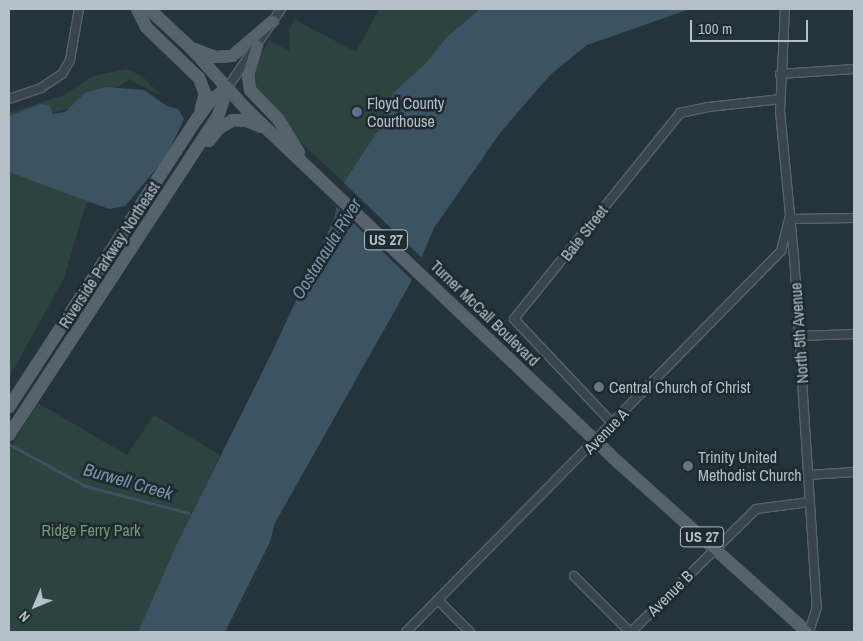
<!DOCTYPE html>
<style>
body{margin:0}
#map{position:relative;width:863px;height:641px;overflow:hidden;background:#25333b;font-family:"Archivo Narrow",sans-serif}
div>[style]{position:absolute}
[style*='--x']{left:calc(var(--x)*1px);top:calc(var(--y)*1px);width:calc(var(--w)*1px);rotate:calc(var(--a)*1deg)}
.green>*{inset:0;background:#2d433f}
.water>*{inset:0;background:#3c5363}
.pier>*{inset:0;background:#25333b}
.stream>*{height:2.5px;margin:-1.25px;padding:0 1.25px;transform-origin:1.25px;border-radius:1.25px;background:#3c5363}
.roads{filter:drop-shadow(1px 0 #57626a) drop-shadow(-1px 0 #57626a) drop-shadow(0 1px #57626a) drop-shadow(0 -1px #57626a)}
.minor>*{height:8px;margin:-4px;padding:0 4px;transform-origin:4px;border-radius:4px;background:#39444c}
.major>*{height:10px;margin:-5px;padding:0 5px;transform-origin:5px;border-radius:5px;background:#57636b}
.dots>*{width:14px;height:14px;translate:-50% -50%;box-sizing:border-box;border:2px solid #1e2930;border-radius:50%}
span{translate:-50% -50%;white-space:nowrap;text-align:center;line-height:1.15;-webkit-text-stroke:5px #1e2930;paint-order:stroke}
.shield-label span{padding:1px 4px;background:#1e2930;border:1px solid;border-radius:4px;-webkit-text-stroke-width:0}
.shield-label{font-size:15px;color:#b4bfc7;font-weight:700}
.poi-label{font-size:16px;color:#b4bfc7}
.left{translate:0 -50%;text-align:left}
.street-label{font-size:16px;color:#b4bfc7}
.park-label{font-size:16px;color:#749b76}
.water-label{font-size:18px;color:#7795a9;font-style:italic}
.frame{position:absolute;inset:0;border:10px solid #b4bfc7;pointer-events:none}
.north{position:absolute;left:10px;top:581px;width:50px;height:50px;-webkit-text-stroke:4px #1e2930;paint-order:stroke;rotate:225deg;font-size:14px;font-weight:700;line-height:20px;text-align:center;color:#b4bfc7}
.north::after{content:'';display:block;margin:auto;width:18px;height:22px;background:#b4bfc7;clip-path:polygon(50% 0,100% 100%,50% 72%,0 100%)}
.scale{position:absolute;left:690px;top:20px;width:118px;height:22px;box-sizing:border-box;border:2px solid #b4bfc7;border-top:0;padding-left:6px;font-size:15px;line-height:18px;white-space:nowrap;color:#b4bfc7;-webkit-text-stroke:4px #1e2930;paint-order:stroke}
</style>
<div id="map">
<div class="green">
<div style="clip-path:polygon(379px 9px,568px 9px,375px 211px,300px 142px,255px 92px,252px 79px,256px 61px,270px 40px,290px 52px,289px 30px,294px 19px,356px 52px)"></div>
<div style="clip-path:polygon(127px 69px,142px 76px,162px 96px,129px 80px,88px 104px,9px 123px,9px 113px,64px 95px,93px 76px)"></div>
<div style="clip-path:polygon(9px 164px,104px 190px,86px 204px,64px 278px,9px 378px)"></div>
<div style="clip-path:polygon(38px 403px,127px 455px,154px 415px,220px 455px,138px 632px,9px 632px,9px 450px)"></div>
</div>
<div class="water">
<div style="clip-path:polygon(480px 9px,690px 9px,587px 45px,550px 75px,500px 133px,434px 228px,411px 282px,275px 523px,270px 542px,225px 632px,138px 632px,176px 546px,273px 350px,334px 219px,341px 187px,379px 129px,393px 93px,426px 63px,447px 37px)"></div>
<div style="clip-path:polygon(105px 87px,144px 90px,167px 106px,178px 109px,184px 119px,166px 157px,125px 206px,109px 209px,9px 172px,9px 116px,41px 104px,49px 105px,53px 114px,65px 112px,85px 93px)"></div>
</div>
<div class="pier">
<div style="clip-path:polygon(342px 181px,422px 258px,414px 282px,335px 205px)"></div>
</div>
<div class="stream">
<div style="--x:9;--y:444;--w:88;--a:28.6"></div>
<div style="--x:86;--y:486;--w:106;--a:14.7"></div>
</div>
<div class="roads">
<div class="minor">
<div style="--x:785;--y:9;--w:102;--a:92.8"></div>
<div style="--x:780;--y:111;--w:146;--a:84.5"></div>
<div style="--x:794;--y:256;--w:352;--a:86.3"></div>
<div style="--x:817;--y:607;--w:26;--a:108"></div>
<div style="--x:780;--y:74;--w:74;--a:-3.9"></div>
<div style="--x:228;--y:87;--w:94;--a:-55.8"></div>
<div style="--x:9;--y:99;--w:34;--a:-19"></div>
<div style="--x:41;--y:88;--w:25;--a:-34"></div>
<div style="--x:62;--y:74;--w:16;--a:-60"></div>
<div style="--x:70;--y:60;--w:52;--a:-80"></div>
<div style="--x:789;--y:219;--w:65;--a:-0.9"></div>
<div style="--x:799;--y:336;--w:55;--a:-2.1"></div>
<div style="--x:613;--y:424;--w:144;--a:-133.3"></div>
<div style="--x:514;--y:319;--w:265;--a:-51.1"></div>
<div style="--x:680;--y:113;--w:29;--a:-12"></div>
<div style="--x:708;--y:107;--w:72;--a:-6.3"></div>
<div style="--x:808;--y:475;--w:46;--a:-3.7"></div>
<div style="--x:574;--y:576;--w:79;--a:45"></div>
<div style="--x:438;--y:600;--w:45;--a:45"></div>
<div style="--x:406;--y:632;--w:535;--a:-45.45"></div>
<div style="--x:781;--y:251;--w:29;--a:-76"></div>
<div style="--x:631;--y:632;--w:175;--a:-44.5"></div>
<div style="--x:756;--y:509;--w:54;--a:-7.4"></div>
</div>
<div class="major">
<div style="--x:137;--y:9;--w:20;--a:63"></div>
<div style="--x:146;--y:27;--w:74;--a:43.9"></div>
<div style="--x:199;--y:78;--w:17;--a:69"></div>
<div style="--x:205;--y:94;--w:15;--a:106"></div>
<div style="--x:149;--y:9;--w:57;--a:42.9"></div>
<div style="--x:191;--y:48;--w:85;--a:47.9"></div>
<div style="--x:248;--y:111;--w:499;--a:43.5"></div>
<div style="--x:610;--y:455;--w:265;--a:41.9"></div>
<div style="--x:257;--y:45;--w:30;--a:107"></div>
<div style="--x:248;--y:74;--w:16;--a:83"></div>
<div style="--x:250;--y:90;--w:40;--a:46"></div>
<div style="--x:278;--y:119;--w:39;--a:58"></div>
<div style="--x:194;--y:49;--w:22;--a:21"></div>
<div style="--x:215;--y:57;--w:17;--a:-3"></div>
<div style="--x:232;--y:56;--w:54;--a:-40.5"></div>
<div style="--x:209;--y:141;--w:15;--a:-53"></div>
<div style="--x:218;--y:129;--w:17;--a:-31"></div>
<div style="--x:233;--y:120;--w:14;--a:4"></div>
<div style="--x:247;--y:121;--w:16;--a:22"></div>
<div style="--x:9;--y:407;--w:344;--a:-56.9"></div>
<div style="--x:197;--y:119;--w:22;--a:-54"></div>
<div style="--x:210;--y:101;--w:21;--a:-37"></div>
<div style="--x:9;--y:435;--w:381;--a:-56.8"></div>
<div style="--x:218;--y:116;--w:31;--a:-71"></div>
</div>
</div>
<div class="dots">
<div style="left:357px;top:112px;background:#5c6f8a"></div>
<div style="left:599px;top:387px;background:#6b7280"></div>
<div style="left:688px;top:466px;background:#6b7280"></div>
</div>
<div class="shield-label">
<span style="left:386px;top:240px">US 27</span>
<span style="left:702px;top:537px">US 27</span>
</div>
<div class="poi-label">
<span class="left" style="left:367px;top:112px">Floyd County<br>Courthouse</span>
<span class="left" style="left:609px;top:387px">Central Church of Christ</span>
<span class="left" style="left:698px;top:466px">Trinity United<br>Methodist Church</span>
</div>
<div class="street-label">
<span style="left:584px;top:233px;rotate:-52deg">Bale Street</span>
<span style="left:109px;top:255px;rotate:-57deg">Riverside Parkway Northeast</span>
<span style="left:485px;top:313px;rotate:44deg">Turner McCall Boulevard</span>
<span style="left:799px;top:333px;rotate:-94deg">North 5th Avenue</span>
<span style="left:606px;top:431px;rotate:-46deg">Avenue A</span>
<span style="left:670px;top:593px;rotate:-45deg">Avenue B</span>
</div>
<div class="park-label">
<span style="left:91px;top:530px">Ridge Ferry Park</span>
</div>
<div class="water-label">
<span style="left:327px;top:249px;rotate:-58deg">Oostanaula River</span>
<span style="left:128px;top:482px;rotate:16deg">Burwell Creek</span>
</div>
<div class="frame"></div>
<div class="north">N</div>
<div class="scale">100 m</div>
</div>
